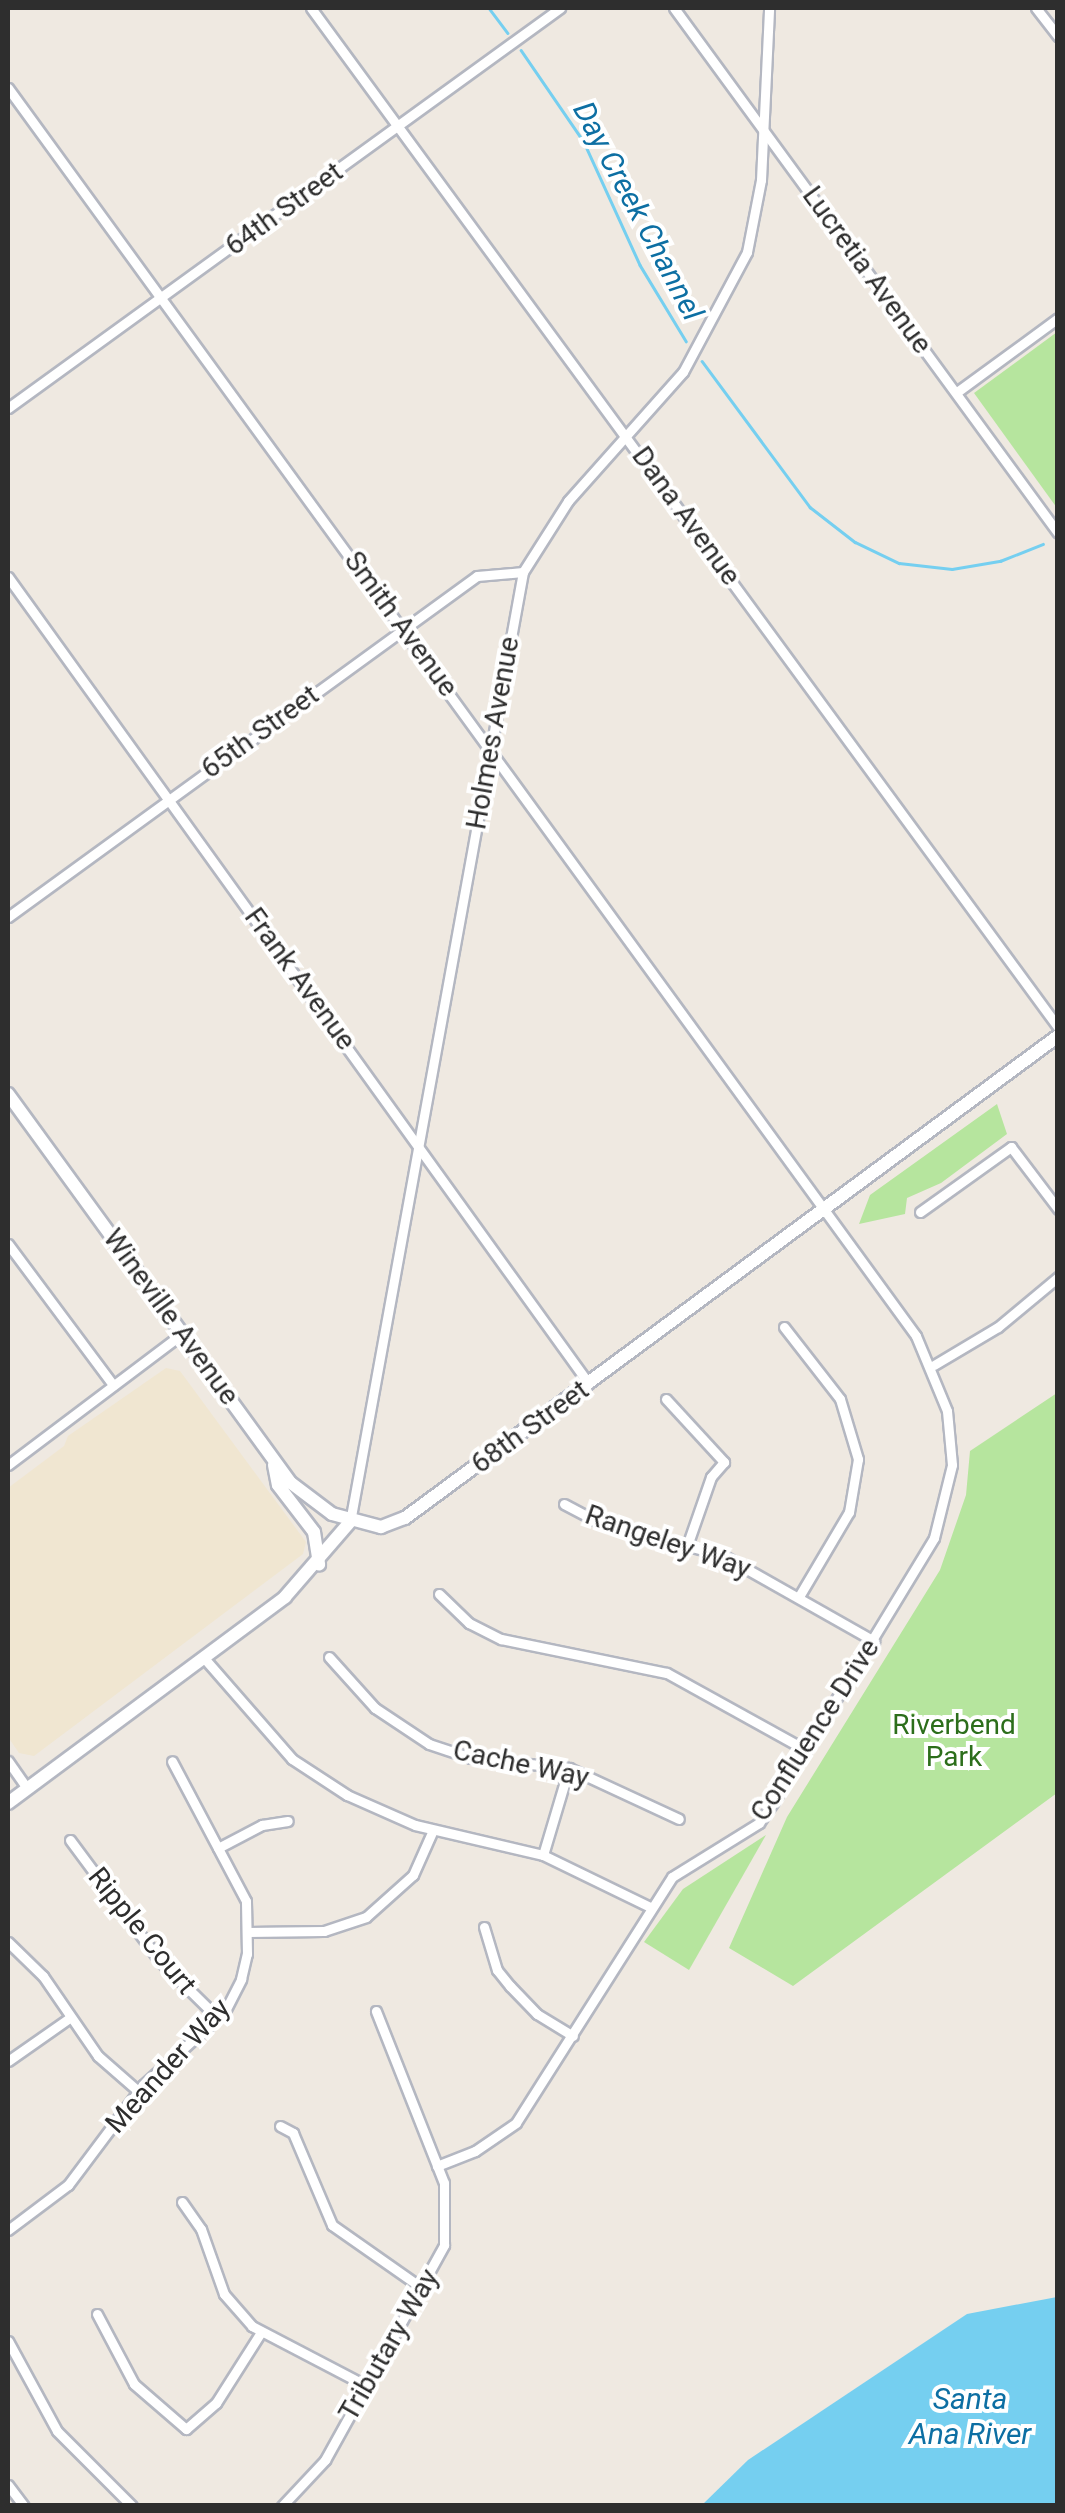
<!DOCTYPE html>
<style>
body{margin:0}
#map{position:relative;width:1065px;height:2513px;overflow:hidden;background:#efe9e1;font-family:Roboto,sans-serif}
div>[style]{position:absolute}
[style*='--x']{left:calc(var(--x)*1px);top:calc(var(--y)*1px);width:calc(var(--w)*1px);rotate:calc(var(--a)*1deg)}
.education>*{inset:0;background:#f0e6d1}
.green>*{inset:0;background:#b6e59e}
.water>*{inset:0;background:#75cff0}
.stream>*{height:2.5px;margin:-1.25px;padding:0 1.25px;transform-origin:1.25px;border-radius:1.25px;background:#75cff0}
.roads{filter:drop-shadow(2px 0 #b4b7c1) drop-shadow(-2px 0 #b4b7c1) drop-shadow(0 2px #b4b7c1) drop-shadow(0 -2px #b4b7c1)}
.street>*{height:9px;margin:-4.5px;padding:0 4.5px;transform-origin:4.5px;border-radius:4.5px;background:#fff}
.secondary>*{height:12px;margin:-6px;padding:0 6px;transform-origin:6px;border-radius:6px;background:#fff}
span{translate:-50% -50%;white-space:nowrap;text-align:center;line-height:1.15;-webkit-text-stroke:8px #fff;paint-order:stroke}
.street-label{font-size:28px;color:#2e2e2e}
.park-label{font-size:28px;color:#2c6e1b}
.water-label{font-size:30px;color:#0d6fa3;font-style:italic}
.frame{position:absolute;inset:0;border:10px solid #2e2e2e;pointer-events:none}
</style>
<div id="map">
<div class="education">
<div style="clip-path:polygon(166px 1368px,180px 1371px,306px 1542px,303px 1554px,34px 1756px,19px 1753px,8px 1737px,8px 1488px,64px 1446px,68px 1436px)"></div>
</div>
<div class="green">
<div style="clip-path:polygon(1057px 332px,1057px 508px,974px 393px)"></div>
<div style="clip-path:polygon(997px 1104px,1007px 1134px,941px 1183px,907px 1198px,905px 1214px,859px 1224px,870px 1195px)"></div>
<div style="clip-path:polygon(1057px 1393px,1057px 1793px,793px 1986px,729px 1948px,787px 1817px,940px 1570px,966px 1495px,970px 1451px)"></div>
<div style="clip-path:polygon(766px 1835px,689px 1970px,644px 1942px,683px 1889px)"></div>
</div>
<div class="water">
<div style="clip-path:polygon(1057px 2297px,1057px 2505px,702px 2505px,748px 2460px,967px 2314px)"></div>
</div>
<div class="stream">
<div style="--x:489;--y:8;--w:31;--a:53"></div>
<div style="--x:521;--y:50;--w:112;--a:55.6"></div>
<div style="--x:584;--y:142;--w:135;--a:65.5"></div>
<div style="--x:640;--y:265;--w:89;--a:58.8"></div>
<div style="--x:702;--y:361;--w:182;--a:53.5"></div>
<div style="--x:810;--y:507;--w:57;--a:37.9"></div>
<div style="--x:855;--y:542;--w:49;--a:25.5"></div>
<div style="--x:899;--y:563;--w:53;--a:6.5"></div>
<div style="--x:952;--y:569;--w:49;--a:-9.5"></div>
<div style="--x:1000;--y:561;--w:46;--a:-21.6"></div>
</div>
<div class="roads">
<div class="street">
<div style="--x:311;--y:8;--w:1263;--a:53.76"></div>
<div style="--x:674;--y:8;--w:650;--a:53.82"></div>
<div style="--x:1036;--y:8;--w:36;--a:52"></div>
<div style="--x:8;--y:88;--w:1543;--a:53.96"></div>
<div style="--x:916;--y:1336;--w:81;--a:67.5"></div>
<div style="--x:947;--y:1411;--w:54;--a:84.7"></div>
<div style="--x:952;--y:1465;--w:75;--a:103.9"></div>
<div style="--x:934;--y:1538;--w:306;--a:121.3"></div>
<div style="--x:775;--y:1800;--w:28;--a:125"></div>
<div style="--x:759;--y:1823;--w:102;--a:148.2"></div>
<div style="--x:672;--y:1877;--w:291;--a:122.4"></div>
<div style="--x:516;--y:2123;--w:50;--a:145.7"></div>
<div style="--x:475;--y:2151;--w:41;--a:158.5"></div>
<div style="--x:957;--y:392;--w:125;--a:-36.2"></div>
<div style="--x:8;--y:408;--w:682;--a:-35.93"></div>
<div style="--x:8;--y:577;--w:994;--a:54.25"></div>
<div style="--x:8;--y:917;--w:580;--a:-36.02"></div>
<div style="--x:477;--y:576;--w:46;--a:-5"></div>
<div style="--x:920;--y:1212;--w:112;--a:-35.5"></div>
<div style="--x:1011;--y:1147;--w:78;--a:52.8"></div>
<div style="--x:8;--y:1244;--w:176;--a:53.3"></div>
<div style="--x:784;--y:1327;--w:91;--a:52.1"></div>
<div style="--x:840;--y:1399;--w:63;--a:73.3"></div>
<div style="--x:858;--y:1459;--w:54;--a:99.6"></div>
<div style="--x:849;--y:1512;--w:96;--a:120.6"></div>
<div style="--x:934;--y:1365;--w:74;--a:-30.7"></div>
<div style="--x:998;--y:1327;--w:78;--a:-39.8"></div>
<div style="--x:666;--y:1399;--w:86;--a:47.4"></div>
<div style="--x:724;--y:1462;--w:20;--a:131"></div>
<div style="--x:711;--y:1477;--w:70;--a:109.2"></div>
<div style="--x:8;--y:1465;--w:219;--a:-37"></div>
<div style="--x:564;--y:1504;--w:41;--a:27.8"></div>
<div style="--x:600;--y:1523;--w:126;--a:14.7"></div>
<div style="--x:722;--y:1555;--w:175;--a:29.5"></div>
<div style="--x:350;--y:1522;--w:966;--a:-79.68"></div>
<div style="--x:523;--y:572;--w:84;--a:-57.6"></div>
<div style="--x:568;--y:501;--w:173;--a:-48.3"></div>
<div style="--x:683;--y:372;--w:136;--a:-61.9"></div>
<div style="--x:747;--y:252;--w:73;--a:-79"></div>
<div style="--x:761;--y:180;--w:172;--a:-87.3"></div>
<div style="--x:439;--y:1594;--w:42;--a:44"></div>
<div style="--x:469;--y:1623;--w:36;--a:27"></div>
<div style="--x:501;--y:1639;--w:169;--a:11.6"></div>
<div style="--x:667;--y:1673;--w:159;--a:29"></div>
<div style="--x:329;--y:1657;--w:69;--a:48"></div>
<div style="--x:375;--y:1708;--w:65;--a:33.7"></div>
<div style="--x:429;--y:1744;--w:44;--a:18.4"></div>
<div style="--x:471;--y:1758;--w:99;--a:5.8"></div>
<div style="--x:569;--y:1768;--w:121;--a:24.9"></div>
<div style="--x:204;--y:1658;--w:134;--a:48.9"></div>
<div style="--x:292;--y:1759;--w:66;--a:33.2"></div>
<div style="--x:347;--y:1795;--w:74;--a:23.8"></div>
<div style="--x:415;--y:1825;--w:131;--a:13.2"></div>
<div style="--x:543;--y:1855;--w:119;--a:25.9"></div>
<div style="--x:8;--y:1761;--w:33;--a:55"></div>
<div style="--x:70;--y:1840;--w:151;--a:53.4"></div>
<div style="--x:160;--y:1961;--w:81;--a:44.5"></div>
<div style="--x:218;--y:1848;--w:50;--a:-27.6"></div>
<div style="--x:262;--y:1825;--w:26;--a:-9"></div>
<div style="--x:543;--y:1855;--w:91;--a:-73.4"></div>
<div style="--x:484;--y:1927;--w:45;--a:73.2"></div>
<div style="--x:497;--y:1970;--w:21;--a:51"></div>
<div style="--x:510;--y:1986;--w:39;--a:46"></div>
<div style="--x:537;--y:2014;--w:42;--a:31.4"></div>
<div style="--x:247;--y:1932;--w:77;--a:-0.7"></div>
<div style="--x:324;--y:1931;--w:44;--a:-18.4"></div>
<div style="--x:366;--y:1917;--w:63;--a:-41.8"></div>
<div style="--x:413;--y:1875;--w:49;--a:-66"></div>
<div style="--x:8;--y:1942;--w:49;--a:44.2"></div>
<div style="--x:43;--y:1976;--w:97;--a:55.5"></div>
<div style="--x:98;--y:2056;--w:53;--a:41.2"></div>
<div style="--x:8;--y:2061;--w:73;--a:-35"></div>
<div style="--x:280;--y:2126;--w:15;--a:28"></div>
<div style="--x:293;--y:2133;--w:100;--a:67"></div>
<div style="--x:332;--y:2225;--w:110;--a:35"></div>
<div style="--x:182;--y:2202;--w:33;--a:55"></div>
<div style="--x:201;--y:2229;--w:69;--a:70.5"></div>
<div style="--x:224;--y:2294;--w:43;--a:48.8"></div>
<div style="--x:252;--y:2326;--w:125;--a:27.6"></div>
<div style="--x:8;--y:2230;--w:75;--a:-36.9"></div>
<div style="--x:68;--y:2185;--w:125;--a:-53.1"></div>
<div style="--x:143;--y:2085;--w:110;--a:-42.1"></div>
<div style="--x:225;--y:2011;--w:36;--a:-63"></div>
<div style="--x:241;--y:1979;--w:26;--a:-77"></div>
<div style="--x:247;--y:1954;--w:53;--a:-91.1"></div>
<div style="--x:246;--y:1901;--w:158;--a:-117.9"></div>
<div style="--x:97;--y:2314;--w:79;--a:62.1"></div>
<div style="--x:134;--y:2384;--w:69;--a:40.9"></div>
<div style="--x:186;--y:2429;--w:40;--a:-41"></div>
<div style="--x:216;--y:2403;--w:84;--a:-57.6"></div>
<div style="--x:8;--y:2341;--w:102;--a:61.4"></div>
<div style="--x:57;--y:2431;--w:106;--a:45"></div>
<div style="--x:8;--y:2485;--w:26;--a:53"></div>
<div style="--x:282;--y:2506;--w:63;--a:-46.9"></div>
<div style="--x:325;--y:2460;--w:246;--a:-61"></div>
<div style="--x:444;--y:2245;--w:62;--a:-90"></div>
<div style="--x:444;--y:2183;--w:185;--a:-111.6"></div>
</div>
<div class="secondary">
<div style="--x:8;--y:1094;--w:481;--a:54"></div>
<div style="--x:291;--y:1483;--w:51;--a:37.1"></div>
<div style="--x:332;--y:1514;--w:51;--a:14.9"></div>
<div style="--x:381;--y:1527;--w:26;--a:-21"></div>
<div style="--x:405;--y:1518;--w:812;--a:-36.43"></div>
<div style="--x:274;--y:1465;--w:20;--a:79"></div>
<div style="--x:278;--y:1485;--w:59;--a:52.5"></div>
<div style="--x:314;--y:1532;--w:33;--a:81"></div>
<div style="--x:8;--y:1803;--w:345;--a:-36.6"></div>
<div style="--x:285;--y:1597;--w:99;--a:-49.1"></div>
</div>
</div>
<div class="street-label">
<span style="left:284px;top:209px;rotate:-36deg">64th Street</span>
<span style="left:867px;top:270px;rotate:54deg">Lucretia Avenue</span>
<span style="left:686px;top:516px;rotate:54deg">Dana Avenue</span>
<span style="left:401px;top:624px;rotate:54deg">Smith Avenue</span>
<span style="left:260px;top:732px;rotate:-36deg">65th Street</span>
<span style="left:493px;top:733px;rotate:-80deg">Holmes Avenue</span>
<span style="left:300px;top:979px;rotate:54deg">Frank Avenue</span>
<span style="left:171px;top:1317px;rotate:54deg">Wineville Avenue</span>
<span style="left:530px;top:1427px;rotate:-36deg">68th Street</span>
<span style="left:668px;top:1542px;rotate:19deg">Rangeley Way</span>
<span style="left:815px;top:1730px;rotate:-57deg">Confluence Drive</span>
<span style="left:521px;top:1764px;rotate:12deg">Cache Way</span>
<span style="left:142px;top:1931px;rotate:51deg">Ripple Court</span>
<span style="left:168px;top:2066px;rotate:-48deg">Meander Way</span>
<span style="left:389px;top:2345px;rotate:-60deg">Tributary Way</span>
</div>
<div class="park-label">
<span style="left:954px;top:1741px">Riverbend<br>Park</span>
</div>
<div class="water-label">
<span style="left:638px;top:211px;rotate:62deg">Day Creek Channel</span>
<span style="left:970px;top:2416px">Santa<br>Ana River</span>
</div>
<div class="frame"></div>
</div>
